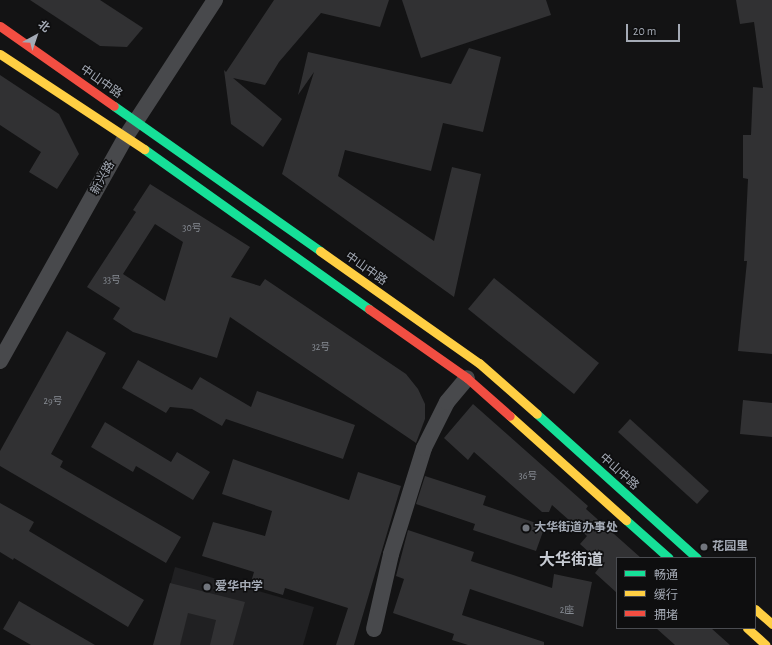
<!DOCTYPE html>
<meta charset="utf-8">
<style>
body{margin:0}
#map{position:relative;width:772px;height:645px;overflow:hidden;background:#131314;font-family:"Alegreya Sans","Noto Sans SC",sans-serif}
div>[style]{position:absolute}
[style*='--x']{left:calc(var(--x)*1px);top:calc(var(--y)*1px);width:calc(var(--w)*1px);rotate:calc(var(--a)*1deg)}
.built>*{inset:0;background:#202022}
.building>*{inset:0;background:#313133}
.street>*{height:16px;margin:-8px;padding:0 8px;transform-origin:8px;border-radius:8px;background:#48494c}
.fast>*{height:9px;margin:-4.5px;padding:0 4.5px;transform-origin:4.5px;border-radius:4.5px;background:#16e098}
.slow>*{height:9px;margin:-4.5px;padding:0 4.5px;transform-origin:4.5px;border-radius:4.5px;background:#ffcf43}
.jam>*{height:9px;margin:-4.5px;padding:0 4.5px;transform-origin:4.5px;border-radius:4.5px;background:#f24e42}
.dots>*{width:11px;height:11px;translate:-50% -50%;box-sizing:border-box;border:2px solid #0e0e0f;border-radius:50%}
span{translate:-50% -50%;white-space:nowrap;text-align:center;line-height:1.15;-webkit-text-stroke:3px #0e0e0f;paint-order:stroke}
.number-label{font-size:10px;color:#878c94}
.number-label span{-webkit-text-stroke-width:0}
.street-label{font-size:12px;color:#a4aab5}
.poi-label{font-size:12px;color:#a4aab5;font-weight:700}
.left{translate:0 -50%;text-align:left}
.district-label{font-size:16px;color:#c5c9d1;font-weight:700}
.legend{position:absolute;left:616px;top:557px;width:140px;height:72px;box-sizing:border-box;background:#0e0e0f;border:1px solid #4a4c51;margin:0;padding:5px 7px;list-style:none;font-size:12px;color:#a4aab5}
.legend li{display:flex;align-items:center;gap:8px;height:20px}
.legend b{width:20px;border:1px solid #4a4c51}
.north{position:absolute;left:16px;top:16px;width:40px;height:40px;-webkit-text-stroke:3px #0e0e0f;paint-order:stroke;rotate:40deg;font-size:11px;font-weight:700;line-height:16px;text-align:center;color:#a4aab5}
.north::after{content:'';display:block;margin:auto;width:14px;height:18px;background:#a4aab5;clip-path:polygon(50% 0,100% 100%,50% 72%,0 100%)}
.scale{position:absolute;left:626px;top:24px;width:54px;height:18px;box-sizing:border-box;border:2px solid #a4aab5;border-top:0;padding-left:5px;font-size:12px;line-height:14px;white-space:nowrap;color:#a4aab5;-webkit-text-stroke:3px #0e0e0f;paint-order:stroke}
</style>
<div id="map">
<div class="built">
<div style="clip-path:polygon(175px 567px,314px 607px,303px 645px,154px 645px)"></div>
</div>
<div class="building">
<div style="clip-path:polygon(30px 0,100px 0,143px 28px,127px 47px,100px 46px)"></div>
<div style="clip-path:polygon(274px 0,389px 0,380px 27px,321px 13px,279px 62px,265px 85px,233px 78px,282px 119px,263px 147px,231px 124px,224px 70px,226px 72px)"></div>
<div style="clip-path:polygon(402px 0,546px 0,551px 15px,421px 58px)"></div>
<div style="clip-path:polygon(736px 0,772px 0,772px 354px,738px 351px,747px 261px,744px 261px,748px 179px,743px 178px,743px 135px,751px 135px,753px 87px,763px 88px,754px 22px,740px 24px)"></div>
<div style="clip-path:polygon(469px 48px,501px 57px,483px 132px,443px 123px,431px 171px,345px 150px,338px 176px,434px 241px,452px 167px,481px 174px,454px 297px,282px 174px,314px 72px,298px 95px,308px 52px,451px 84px)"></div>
<div style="clip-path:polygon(0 75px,59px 114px,79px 154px,57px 189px,29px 172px,41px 152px,0 125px)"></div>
<div style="clip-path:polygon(evenodd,150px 184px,250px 247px,231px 277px,260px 286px,265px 279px,406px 374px,418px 389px,425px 404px,425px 419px,416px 443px,230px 317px,217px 358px,133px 332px,113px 319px,120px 308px,87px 287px,136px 212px,133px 210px,150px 184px,155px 224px,183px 242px,165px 301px,123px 274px,155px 224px)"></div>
<div style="clip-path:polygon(494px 278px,599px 363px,574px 394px,468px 309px)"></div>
<div style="clip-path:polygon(67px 331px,106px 353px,51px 454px,63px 461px,60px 467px,181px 537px,166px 563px,0 466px,0 451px)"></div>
<div style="clip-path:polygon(138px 360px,192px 390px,200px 377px,251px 407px,257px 391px,355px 425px,343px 459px,226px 419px,222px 426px,192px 409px,170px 407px,166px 413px,122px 388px)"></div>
<div style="clip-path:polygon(743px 400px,772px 403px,772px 437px,740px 434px)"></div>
<div style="clip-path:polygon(473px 404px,588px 506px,586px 509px,641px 558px,617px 558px,617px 593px,595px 573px,602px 564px,580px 544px,587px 536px,552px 505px,549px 512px,542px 512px,474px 452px,468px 460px,444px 438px)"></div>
<div style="clip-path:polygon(630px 419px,709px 491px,697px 504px,618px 432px)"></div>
<div style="clip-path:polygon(105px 422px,171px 462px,177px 452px,210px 472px,193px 500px,136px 466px,133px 472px,91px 447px)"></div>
<div style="clip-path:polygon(233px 459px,349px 500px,358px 472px,401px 486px,354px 645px,336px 645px,348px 608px,285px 588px,283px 595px,250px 585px,254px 572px,202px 556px,213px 522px,265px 536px,272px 511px,222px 494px)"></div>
<div style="clip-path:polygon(425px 476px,486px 496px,483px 505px,545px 526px,536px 551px,473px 530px,475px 524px,416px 504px)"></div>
<div style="clip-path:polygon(0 503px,34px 522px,29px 531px,144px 600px,128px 627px,14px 558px,13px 560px,0 552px)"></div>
<div style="clip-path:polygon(408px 530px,474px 552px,471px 561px,552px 588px,554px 574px,592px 582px,583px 627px,470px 589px,462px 615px,544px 642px,544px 645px,468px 645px,452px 640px,454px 634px,393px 613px,404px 579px,396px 576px)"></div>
<div style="clip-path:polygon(170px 583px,245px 602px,233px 645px,210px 645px,216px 620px,188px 613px,180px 645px,153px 645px)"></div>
<div style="clip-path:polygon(19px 601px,95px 645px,31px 645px,3px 629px)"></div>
<div style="clip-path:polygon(656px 628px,711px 628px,730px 645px,675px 645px)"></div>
</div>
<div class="street">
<div style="--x:0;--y:361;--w:256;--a:-60.7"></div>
<div style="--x:125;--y:138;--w:165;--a:-56.9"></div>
<div style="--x:374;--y:629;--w:77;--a:-77.2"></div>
<div style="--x:391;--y:554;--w:111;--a:-72.7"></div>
<div style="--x:424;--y:448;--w:51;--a:-63.4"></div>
<div style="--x:447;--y:402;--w:31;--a:-50"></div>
</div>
<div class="fast">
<div style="--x:114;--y:106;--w:252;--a:35.1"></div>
<div style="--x:144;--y:149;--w:276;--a:35.4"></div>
<div style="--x:537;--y:414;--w:215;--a:42"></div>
<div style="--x:626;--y:520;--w:57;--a:41.5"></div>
</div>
<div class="slow">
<div style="--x:0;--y:54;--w:173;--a:33.4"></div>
<div style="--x:320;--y:251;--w:194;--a:35.2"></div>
<div style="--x:479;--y:363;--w:77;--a:41.3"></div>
<div style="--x:510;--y:416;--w:156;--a:41.9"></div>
<div style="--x:755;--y:609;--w:23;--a:41"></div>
<div style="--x:747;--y:628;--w:25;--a:42"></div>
</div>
<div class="jam">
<div style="--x:0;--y:26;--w:139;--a:35.1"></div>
<div style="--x:369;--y:309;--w:120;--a:35.1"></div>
<div style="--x:467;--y:378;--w:57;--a:41.5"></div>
</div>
<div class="dots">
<div style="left:526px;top:528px;background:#71757d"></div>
<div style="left:704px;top:547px;background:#71757d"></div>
<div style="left:207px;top:587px;background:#71757d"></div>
</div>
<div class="number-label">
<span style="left:192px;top:229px">30号</span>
<span style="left:112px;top:281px">33号</span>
<span style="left:321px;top:348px">32号</span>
<span style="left:53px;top:402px">29号</span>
<span style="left:528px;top:477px">36号</span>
<span style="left:567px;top:611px">2座</span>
</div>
<div class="street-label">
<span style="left:101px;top:82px;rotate:35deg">中山中路</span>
<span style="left:103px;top:178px;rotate:-61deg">新兴路</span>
<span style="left:366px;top:269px;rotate:35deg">中山中路</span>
<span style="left:619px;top:472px;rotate:42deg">中山中路</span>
</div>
<div class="poi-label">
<span class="left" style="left:534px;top:528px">大华街道办事处</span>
<span class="left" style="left:712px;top:547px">花园里</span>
<span class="left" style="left:215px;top:587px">爱华中学</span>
</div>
<div class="district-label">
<span style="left:571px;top:560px">大华街道</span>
</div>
<ul class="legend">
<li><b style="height:5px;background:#16e098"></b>畅通</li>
<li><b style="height:5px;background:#ffcf43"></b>缓行</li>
<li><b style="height:5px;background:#f24e42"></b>拥堵</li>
</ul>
<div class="north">北</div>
<div class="scale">20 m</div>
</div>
